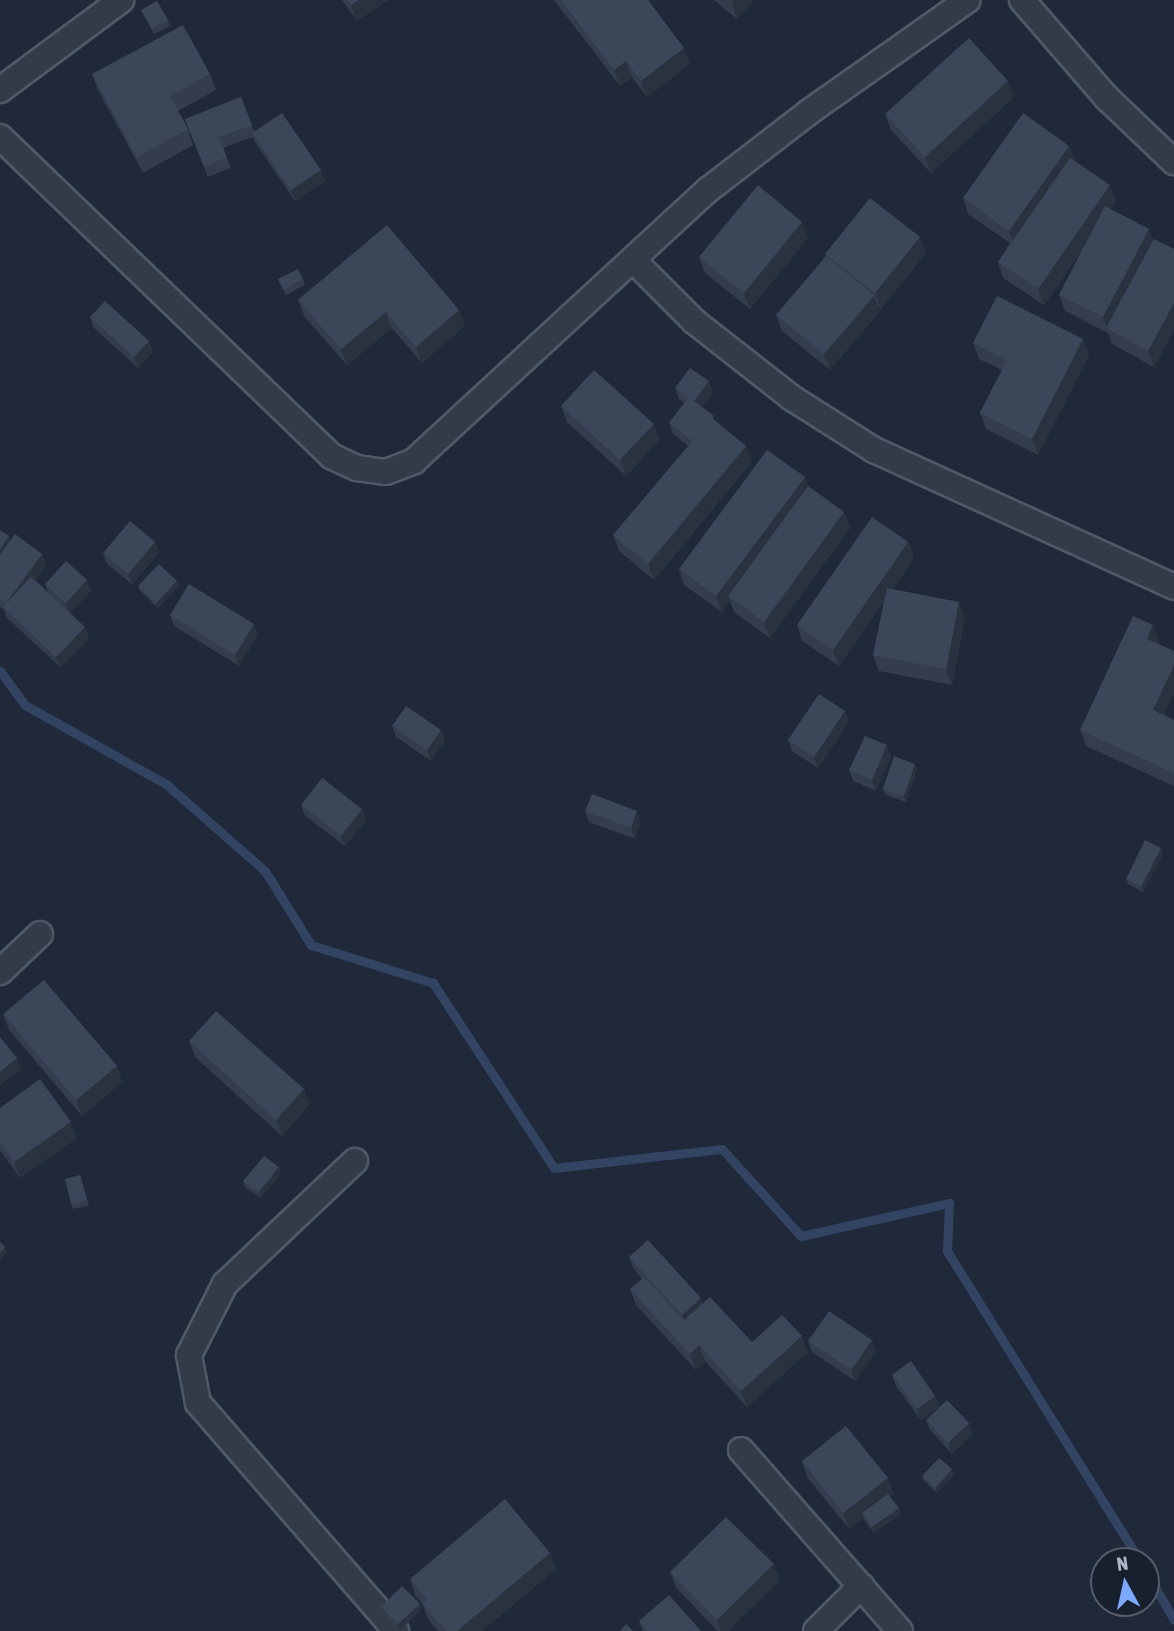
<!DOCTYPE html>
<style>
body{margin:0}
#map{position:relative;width:1174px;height:1631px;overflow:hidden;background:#1f2939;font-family:"Asap Condensed",sans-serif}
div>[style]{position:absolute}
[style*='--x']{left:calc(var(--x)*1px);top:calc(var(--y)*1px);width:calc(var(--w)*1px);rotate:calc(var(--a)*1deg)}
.stream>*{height:9px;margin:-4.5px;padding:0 4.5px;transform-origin:4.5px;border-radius:4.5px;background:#324461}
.roads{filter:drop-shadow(2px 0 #505967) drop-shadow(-2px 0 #505967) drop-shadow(0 2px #505967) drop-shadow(0 -2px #505967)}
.street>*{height:24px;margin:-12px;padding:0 12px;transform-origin:12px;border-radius:12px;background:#333b49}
.wall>*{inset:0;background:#333d4d}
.shaded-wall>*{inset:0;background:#29323e}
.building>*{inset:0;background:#3b4759}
span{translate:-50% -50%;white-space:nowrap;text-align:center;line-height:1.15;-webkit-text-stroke:7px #18202d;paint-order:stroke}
.north{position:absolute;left:1090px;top:1547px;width:70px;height:70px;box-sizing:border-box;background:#18202d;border:2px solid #545c6a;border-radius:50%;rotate:352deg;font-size:19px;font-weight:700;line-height:28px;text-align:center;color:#adb6c6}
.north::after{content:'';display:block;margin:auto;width:24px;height:32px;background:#7ba9fd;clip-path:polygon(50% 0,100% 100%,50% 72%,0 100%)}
</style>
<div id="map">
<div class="stream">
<div style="--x:0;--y:671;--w:42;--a:53.7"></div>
<div style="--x:25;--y:705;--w:162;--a:29.3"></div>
<div style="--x:166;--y:784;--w:132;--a:41.3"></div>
<div style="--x:265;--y:871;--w:87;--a:58.1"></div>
<div style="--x:311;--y:945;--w:128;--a:17.3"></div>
<div style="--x:433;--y:983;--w:221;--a:56.8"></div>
<div style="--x:554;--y:1168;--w:169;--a:-6.5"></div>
<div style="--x:722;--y:1149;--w:118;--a:47.8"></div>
<div style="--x:801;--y:1236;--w:152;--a:-12.6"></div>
<div style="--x:949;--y:1203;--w:48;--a:92.4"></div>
<div style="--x:947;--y:1251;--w:365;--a:58.1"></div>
<div style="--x:1146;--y:1571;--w:56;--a:60.3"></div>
</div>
<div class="roads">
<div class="street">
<div style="--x:1022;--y:0;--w:130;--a:49.1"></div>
<div style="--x:1107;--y:98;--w:93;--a:43.7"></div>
<div style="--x:0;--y:90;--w:151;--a:-36.6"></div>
<div style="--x:0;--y:137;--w:460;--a:43.9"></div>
<div style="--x:331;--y:456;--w:29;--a:25"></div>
<div style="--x:357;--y:468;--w:29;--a:8"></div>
<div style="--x:386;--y:472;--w:30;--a:-21"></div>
<div style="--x:414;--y:461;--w:400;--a:-42.7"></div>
<div style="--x:708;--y:190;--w:128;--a:-37.7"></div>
<div style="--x:809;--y:112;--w:194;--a:-35.2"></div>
<div style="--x:633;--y:260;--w:88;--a:45"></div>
<div style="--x:695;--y:322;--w:123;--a:38.1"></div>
<div style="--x:792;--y:398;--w:97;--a:32.4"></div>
<div style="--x:874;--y:450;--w:330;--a:24.5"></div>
<div style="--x:0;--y:972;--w:55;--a:-43.5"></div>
<div style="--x:355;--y:1161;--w:179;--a:136.6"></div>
<div style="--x:225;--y:1284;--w:80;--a:116.9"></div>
<div style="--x:189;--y:1355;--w:49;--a:79.4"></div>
<div style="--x:198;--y:1403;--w:302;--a:49"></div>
<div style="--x:741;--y:1450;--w:241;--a:48.7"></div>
<div style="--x:816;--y:1631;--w:64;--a:-45"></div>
</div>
</div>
<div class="wall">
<div style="clip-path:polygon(342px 0,388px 0,357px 21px)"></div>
<div style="clip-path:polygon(554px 0,648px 0,690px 64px,647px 97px,632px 77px,620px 86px)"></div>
<div style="clip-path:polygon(714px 0,754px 0,737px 19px)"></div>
<div style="clip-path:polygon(141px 10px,168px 20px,170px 26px,154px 34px)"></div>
<div style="clip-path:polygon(92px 74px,210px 74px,216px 90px,178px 111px,188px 129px,193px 145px,143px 173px,98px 90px)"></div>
<div style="clip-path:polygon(241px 97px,254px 131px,325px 181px,295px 201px,256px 144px,253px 137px,223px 148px,231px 168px,208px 177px,185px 119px)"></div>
<div style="clip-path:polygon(1014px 97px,931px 173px,891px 130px,885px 114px)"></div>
<div style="clip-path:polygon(1069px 146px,1075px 161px,1116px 201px,1110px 209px,1153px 241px,1174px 249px,1174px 330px,1154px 367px,1112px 344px,1108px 333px,1065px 311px,1059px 295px,1083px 249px,1044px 305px,1003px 278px,998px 262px,1010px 243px,968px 214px,963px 198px)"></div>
<div style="clip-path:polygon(808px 238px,750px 309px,705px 273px,699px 257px)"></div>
<div style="clip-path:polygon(926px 253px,881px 309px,877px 306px,879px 312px,830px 370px,782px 331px,776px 315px,827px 257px,825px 254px)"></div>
<div style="clip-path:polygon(278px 279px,303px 279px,305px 285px,286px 295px)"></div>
<div style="clip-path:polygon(298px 300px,459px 310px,465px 326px,422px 363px,392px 328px,347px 365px,304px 316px)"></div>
<div style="clip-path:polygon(90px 317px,149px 341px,153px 352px,138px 368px,94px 328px)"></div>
<div style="clip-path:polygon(1083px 339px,1089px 355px,1038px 455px,986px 429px,980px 413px,1002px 370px,979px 359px,973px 343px)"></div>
<div style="clip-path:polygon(675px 388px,713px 392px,702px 407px,715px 421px,746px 446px,752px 462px,654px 580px,619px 551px,613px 535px,688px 446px,673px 434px,669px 423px,684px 403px,679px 399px)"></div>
<div style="clip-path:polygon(561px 406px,659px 440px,626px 476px,567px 422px)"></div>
<div style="clip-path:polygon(805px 477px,808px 486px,844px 512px,850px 528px,770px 638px,734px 612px,730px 601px,722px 612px,684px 585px,679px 569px)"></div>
<div style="clip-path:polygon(0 530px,10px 540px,42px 554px,46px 565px,35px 580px,48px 592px,45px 584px,87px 580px,91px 591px,70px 613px,89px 638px,60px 667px,7px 618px,4px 610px,0 607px)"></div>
<div style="clip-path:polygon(155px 542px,159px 553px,132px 584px,107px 564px,103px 553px)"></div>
<div style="clip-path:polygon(908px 542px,914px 558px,893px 589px,965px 618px,952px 685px,879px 671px,873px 655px,884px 601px,839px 666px,802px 641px,797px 625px)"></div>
<div style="clip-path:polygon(138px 586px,179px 586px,158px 608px,140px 591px)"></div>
<div style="clip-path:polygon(170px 615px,258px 635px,239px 666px,174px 626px)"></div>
<div style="clip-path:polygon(1159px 641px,1158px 644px,1174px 651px,1174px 693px,1164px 715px,1174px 720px,1174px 786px,1086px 746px,1080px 730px)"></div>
<div style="clip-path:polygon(845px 711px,849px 722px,818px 768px,792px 751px,788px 740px)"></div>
<div style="clip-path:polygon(392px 726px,441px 730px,445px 741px,431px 761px,396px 737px)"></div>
<div style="clip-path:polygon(891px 756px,876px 791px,853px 781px,849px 770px)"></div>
<div style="clip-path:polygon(917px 769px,906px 802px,885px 795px,883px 789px)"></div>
<div style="clip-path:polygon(301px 805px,362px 809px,366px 820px,345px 846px,305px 816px)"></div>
<div style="clip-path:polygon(585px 811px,641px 822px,635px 839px,589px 822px)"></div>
<div style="clip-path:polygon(1163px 854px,1143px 892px,1128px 884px,1126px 879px)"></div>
<div style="clip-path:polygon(3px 1014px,117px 1066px,122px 1082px,82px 1116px,9px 1030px)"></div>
<div style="clip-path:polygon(189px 1041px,304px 1089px,309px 1105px,282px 1136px,195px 1057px)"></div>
<div style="clip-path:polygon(0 1108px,77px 1138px,20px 1178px,0 1150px)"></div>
<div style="clip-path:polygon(281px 1173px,261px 1198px,245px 1187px,243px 1181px)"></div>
<div style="clip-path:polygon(80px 1175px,89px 1206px,73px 1209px,71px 1204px)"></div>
<div style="clip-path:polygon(629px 1257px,703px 1303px,752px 1342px,808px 1352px,747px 1407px,705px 1361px,696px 1370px,636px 1305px,630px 1289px,642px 1279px,633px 1268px)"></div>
<div style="clip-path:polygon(872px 1340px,876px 1351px,855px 1381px,812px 1352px,808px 1341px)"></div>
<div style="clip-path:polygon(892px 1375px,935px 1396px,939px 1407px,921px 1420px,896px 1386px)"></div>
<div style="clip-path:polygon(926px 1420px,969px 1423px,973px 1434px,952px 1454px,930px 1430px)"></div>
<div style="clip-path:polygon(802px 1461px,894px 1494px,890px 1497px,899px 1508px,901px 1514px,874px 1533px,863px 1518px,849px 1529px,807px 1477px)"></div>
<div style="clip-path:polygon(952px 1469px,954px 1475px,937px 1493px,924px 1481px,922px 1476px)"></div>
<div style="clip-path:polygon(550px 1553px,556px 1569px,482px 1631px,438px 1631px,428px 1619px,422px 1603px,415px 1595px,410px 1579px)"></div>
<div style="clip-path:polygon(670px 1572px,780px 1580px,728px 1631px,718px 1631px,676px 1588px)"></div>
<div style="clip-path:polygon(420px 1604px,422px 1609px,400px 1630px,383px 1613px,381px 1607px)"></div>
<div style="clip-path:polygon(639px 1621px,701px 1631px,643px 1631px)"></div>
</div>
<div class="shaded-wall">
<div style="clip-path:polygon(359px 0,388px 0,357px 21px,351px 5px)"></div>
<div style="clip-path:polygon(734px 0,754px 0,737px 19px,732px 3px)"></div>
<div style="clip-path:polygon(684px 48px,690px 64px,647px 97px,641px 81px)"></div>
<div style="clip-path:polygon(626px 61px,632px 77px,620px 86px,614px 70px)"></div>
<div style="clip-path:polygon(1008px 81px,1014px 97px,931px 173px,925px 157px)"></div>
<div style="clip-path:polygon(1069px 146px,1075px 162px,1015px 247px,1009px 231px)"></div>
<div style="clip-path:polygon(321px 170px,325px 181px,295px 201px,291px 190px)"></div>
<div style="clip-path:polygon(1110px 185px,1116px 201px,1044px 305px,1038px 289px)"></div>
<div style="clip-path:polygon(802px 222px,808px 238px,750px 309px,744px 293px)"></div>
<div style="clip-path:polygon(1149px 229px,1155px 245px,1107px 329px,1103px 317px)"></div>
<div style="clip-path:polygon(920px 237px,926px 253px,881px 309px,875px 293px)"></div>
<div style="clip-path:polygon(874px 296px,879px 312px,830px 370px,824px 354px)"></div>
<div style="clip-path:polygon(1174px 303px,1174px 330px,1154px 367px,1148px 351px)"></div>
<div style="clip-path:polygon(459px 310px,465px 326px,422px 363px,416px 347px)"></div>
<div style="clip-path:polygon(386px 312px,392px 328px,347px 365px,341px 349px)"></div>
<div style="clip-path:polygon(1083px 339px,1089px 355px,1038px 455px,1032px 439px)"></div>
<div style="clip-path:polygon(149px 341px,153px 352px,138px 368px,134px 357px)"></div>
<div style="clip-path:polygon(709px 381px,713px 392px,698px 412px,694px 401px)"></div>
<div style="clip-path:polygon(654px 424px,659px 440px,626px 476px,620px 460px)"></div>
<div style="clip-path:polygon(746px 446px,752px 462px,654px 580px,648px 564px)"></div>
<div style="clip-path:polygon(805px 477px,811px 493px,728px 596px,730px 601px,722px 612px,716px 596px)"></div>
<div style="clip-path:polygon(844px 512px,850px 528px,770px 638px,764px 622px)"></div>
<div style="clip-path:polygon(9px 536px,13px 547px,0 566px,0 549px)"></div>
<div style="clip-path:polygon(155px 542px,159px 553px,132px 584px,128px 574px)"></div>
<div style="clip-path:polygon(908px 542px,914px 558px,839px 666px,833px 650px)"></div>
<div style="clip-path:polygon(42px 554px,46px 565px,10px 614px,6px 603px)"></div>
<div style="clip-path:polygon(87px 580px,91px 591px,70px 614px,66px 603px)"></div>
<div style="clip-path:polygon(177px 581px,179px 586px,158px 608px,156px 603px)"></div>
<div style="clip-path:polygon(959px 602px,965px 618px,952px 685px,946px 669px)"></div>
<div style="clip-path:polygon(254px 624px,258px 635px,239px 666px,235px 655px)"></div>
<div style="clip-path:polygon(1153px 625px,1159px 641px,1153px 655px,1147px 639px)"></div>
<div style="clip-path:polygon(85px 627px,89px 638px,60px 667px,56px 657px)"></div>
<div style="clip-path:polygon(1174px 665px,1174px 693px,1159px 726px,1153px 710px)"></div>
<div style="clip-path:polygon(845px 711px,849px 722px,818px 768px,814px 757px)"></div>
<div style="clip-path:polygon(441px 730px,445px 741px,431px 761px,427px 750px)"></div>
<div style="clip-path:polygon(887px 745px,891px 756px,876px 791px,872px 780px)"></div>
<div style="clip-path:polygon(915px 764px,917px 769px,906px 802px,904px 796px)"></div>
<div style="clip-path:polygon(362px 809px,366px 820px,345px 846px,341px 836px)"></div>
<div style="clip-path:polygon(637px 811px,641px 822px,635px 839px,631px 828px)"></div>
<div style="clip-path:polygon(1161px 848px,1163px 854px,1143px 892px,1141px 887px)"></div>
<div style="clip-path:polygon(17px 1058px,21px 1069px,0 1086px,0 1072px)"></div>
<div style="clip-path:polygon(117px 1066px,122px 1082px,82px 1116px,76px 1100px)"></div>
<div style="clip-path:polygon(304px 1089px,309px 1105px,282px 1136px,276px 1120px)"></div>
<div style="clip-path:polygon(71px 1122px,77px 1138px,20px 1178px,14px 1162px)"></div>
<div style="clip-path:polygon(279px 1167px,281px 1173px,261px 1198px,259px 1192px)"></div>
<div style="clip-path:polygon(5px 1247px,7px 1252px,0 1261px,0 1253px)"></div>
<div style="clip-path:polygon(701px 1298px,705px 1309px,686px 1326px,682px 1315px)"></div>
<div style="clip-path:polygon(802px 1336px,808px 1352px,747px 1407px,741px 1391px)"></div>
<div style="clip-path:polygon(872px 1340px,876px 1351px,855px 1381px,851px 1370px)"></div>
<div style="clip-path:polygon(699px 1345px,705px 1361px,696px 1370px,690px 1354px)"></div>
<div style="clip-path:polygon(935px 1396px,939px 1407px,921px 1420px,917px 1409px)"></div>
<div style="clip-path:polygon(969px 1423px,973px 1434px,952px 1454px,948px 1443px)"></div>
<div style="clip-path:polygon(952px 1469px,954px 1475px,937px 1493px,935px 1488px)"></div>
<div style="clip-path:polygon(888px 1478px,894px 1494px,864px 1517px,862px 1513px,863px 1518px,849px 1529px,843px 1513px)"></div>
<div style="clip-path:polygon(899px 1508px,901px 1514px,874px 1533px,872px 1527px)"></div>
<div style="clip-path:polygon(550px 1553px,556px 1569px,482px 1631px,457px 1631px)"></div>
<div style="clip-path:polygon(774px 1564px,780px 1580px,728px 1631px,721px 1631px,717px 1620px)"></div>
<div style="clip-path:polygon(420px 1604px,422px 1609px,400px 1630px,398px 1624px)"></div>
</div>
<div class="building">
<div style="clip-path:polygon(347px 0,359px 0,351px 5px)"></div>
<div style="clip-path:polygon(561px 0,648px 0,684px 48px,641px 81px,626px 61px,614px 70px)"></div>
<div style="clip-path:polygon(157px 1px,168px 20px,152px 29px,141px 10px)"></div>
<div style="clip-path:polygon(183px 25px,210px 74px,170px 96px,188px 129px,137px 157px,92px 74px)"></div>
<div style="clip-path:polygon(969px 38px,1008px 81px,925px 157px,885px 114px)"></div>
<div style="clip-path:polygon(241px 97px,252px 125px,219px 137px,227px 157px,204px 167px,185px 119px)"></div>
<div style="clip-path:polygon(282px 113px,321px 170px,291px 190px,252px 133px)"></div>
<div style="clip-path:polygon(1023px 113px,1069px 146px,1009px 231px,963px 198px)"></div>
<div style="clip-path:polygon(1070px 158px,1110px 185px,1038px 289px,998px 262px)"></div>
<div style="clip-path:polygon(758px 185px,802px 222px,744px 293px,699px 257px)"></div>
<div style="clip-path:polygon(870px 198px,920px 237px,875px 293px,825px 254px)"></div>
<div style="clip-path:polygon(1105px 206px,1149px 229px,1103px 317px,1059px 295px)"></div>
<div style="clip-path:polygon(387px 225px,459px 310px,416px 347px,386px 312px,341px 349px,298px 300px)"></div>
<div style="clip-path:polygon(1154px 239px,1174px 249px,1174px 303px,1148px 351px,1106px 328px)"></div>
<div style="clip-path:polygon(826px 256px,874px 296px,824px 354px,776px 315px)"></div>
<div style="clip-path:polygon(298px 269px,303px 279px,284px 290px,278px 279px)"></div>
<div style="clip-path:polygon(997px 296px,1083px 339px,1032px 439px,980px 413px,1007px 360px,973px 343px)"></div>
<div style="clip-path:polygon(105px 301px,149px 341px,134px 357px,90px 317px)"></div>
<div style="clip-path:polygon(690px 368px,709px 381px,694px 401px,714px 416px,692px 441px,669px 423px,688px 398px,675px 388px)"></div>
<div style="clip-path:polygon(594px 370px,654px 424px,620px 460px,561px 406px)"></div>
<div style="clip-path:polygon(712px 418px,746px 446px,648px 564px,613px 535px)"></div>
<div style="clip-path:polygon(767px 450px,805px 477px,716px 596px,679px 569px)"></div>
<div style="clip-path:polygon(808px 486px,844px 512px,764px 622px,728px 596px)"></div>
<div style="clip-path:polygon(872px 517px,908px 542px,833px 650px,797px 625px)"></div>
<div style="clip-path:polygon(130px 521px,155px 542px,128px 574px,103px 553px)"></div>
<div style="clip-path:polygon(0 530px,9px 536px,0 549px)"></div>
<div style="clip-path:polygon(15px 534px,42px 554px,6px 603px,0 599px,0 555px)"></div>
<div style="clip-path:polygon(66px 561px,87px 580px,66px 603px,45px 584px)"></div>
<div style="clip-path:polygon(159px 564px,177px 581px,156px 603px,138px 586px)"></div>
<div style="clip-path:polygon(31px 577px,85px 627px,56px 657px,3px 607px)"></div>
<div style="clip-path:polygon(189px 584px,254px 624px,235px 655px,170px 615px)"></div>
<div style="clip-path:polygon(887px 588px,959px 602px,946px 669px,873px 655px)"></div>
<div style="clip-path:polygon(1133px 616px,1153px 625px,1147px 639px,1174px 651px,1174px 665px,1153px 710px,1174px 720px,1174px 773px,1080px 730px)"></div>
<div style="clip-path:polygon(819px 694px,845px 711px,814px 757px,788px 740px)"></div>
<div style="clip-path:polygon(406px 706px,441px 730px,427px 750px,392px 726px)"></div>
<div style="clip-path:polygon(865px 736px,887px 745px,872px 780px,849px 770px)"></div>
<div style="clip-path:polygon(894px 756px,915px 764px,904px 796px,883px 789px)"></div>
<div style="clip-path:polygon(322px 778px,362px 809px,341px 836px,301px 805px)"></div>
<div style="clip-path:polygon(592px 794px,637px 811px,631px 828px,585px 811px)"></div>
<div style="clip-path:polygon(1145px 840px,1161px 848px,1141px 887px,1126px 879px)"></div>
<div style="clip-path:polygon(44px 980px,117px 1066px,76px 1100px,3px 1014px)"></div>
<div style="clip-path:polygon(216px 1011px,304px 1089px,276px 1120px,189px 1041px)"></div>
<div style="clip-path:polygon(0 1037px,17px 1058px,0 1072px)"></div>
<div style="clip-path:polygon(40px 1079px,71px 1122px,14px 1162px,0 1142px,0 1108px)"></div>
<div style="clip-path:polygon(264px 1156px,279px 1167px,259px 1192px,243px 1181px)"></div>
<div style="clip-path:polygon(80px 1175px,87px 1200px,71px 1204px,65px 1179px)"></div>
<div style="clip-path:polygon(648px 1240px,701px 1298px,682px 1315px,629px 1257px)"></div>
<div style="clip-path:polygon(0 1242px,5px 1247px,0 1253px)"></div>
<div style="clip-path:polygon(644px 1277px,684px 1320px,710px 1297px,752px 1342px,782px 1315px,802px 1336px,741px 1391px,699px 1345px,690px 1354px,630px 1289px)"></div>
<div style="clip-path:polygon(829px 1311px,872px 1340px,851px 1370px,808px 1341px)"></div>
<div style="clip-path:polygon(911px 1361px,935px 1396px,917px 1409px,892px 1375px)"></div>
<div style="clip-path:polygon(947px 1400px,969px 1423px,948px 1443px,926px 1420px)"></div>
<div style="clip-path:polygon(846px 1426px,888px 1478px,843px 1513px,802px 1461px)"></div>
<div style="clip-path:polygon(939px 1458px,952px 1469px,935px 1488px,922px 1476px)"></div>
<div style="clip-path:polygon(888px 1494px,899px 1508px,872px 1527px,862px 1513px)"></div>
<div style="clip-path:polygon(505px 1499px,550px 1553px,457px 1631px,446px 1631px,422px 1603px,427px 1599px,410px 1579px)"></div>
<div style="clip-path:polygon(726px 1517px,774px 1564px,717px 1620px,670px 1572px)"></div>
<div style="clip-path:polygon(402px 1586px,420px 1604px,398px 1624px,381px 1607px)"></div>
<div style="clip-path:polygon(669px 1595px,701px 1631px,648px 1631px,639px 1621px)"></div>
<div style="clip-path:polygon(626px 1624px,633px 1631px,620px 1631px)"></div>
</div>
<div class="north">N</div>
</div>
